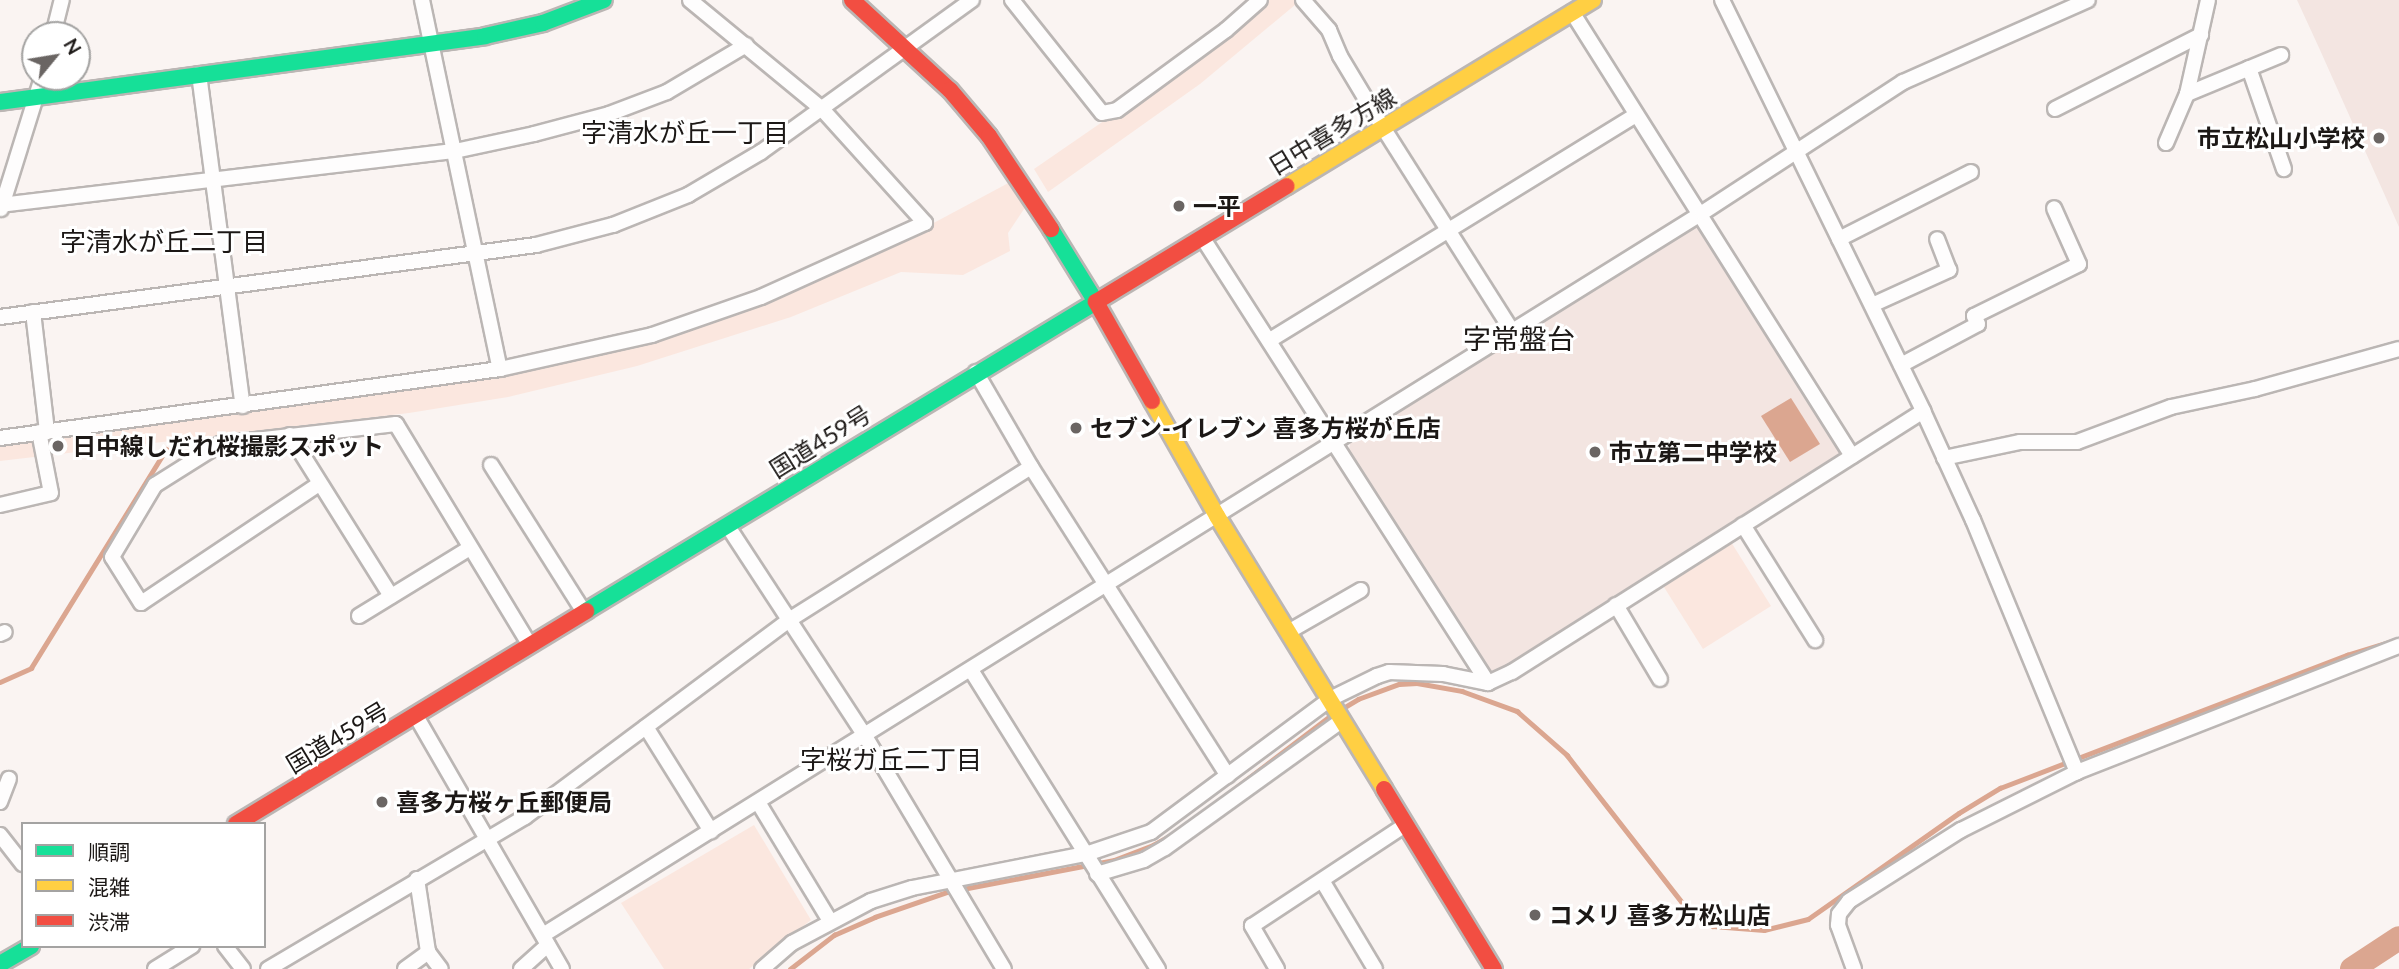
<!DOCTYPE html>
<meta charset="utf-8">
<style>
body{margin:0}
#map{position:relative;width:2399px;height:969px;overflow:hidden;background:#faf4f2;font-family:Lato,"Noto Sans JP",sans-serif}
div>[style]{position:absolute}
[style*='--x']{left:calc(var(--x)*1px);top:calc(var(--y)*1px);width:calc(var(--w)*1px);rotate:calc(var(--a)*1deg)}
.built>*{inset:0;background:#f3e5e1}
.green>*{inset:0;background:#fbe7df}
.water>*{inset:0;background:#dba690}
.stream>*{height:4.5px;margin:-2.25px;padding:0 2.25px;transform-origin:2.25px;border-radius:2.25px;background:#dba690}
.river>*{height:24px;margin:-12px;padding:0 12px;transform-origin:12px;border-radius:12px;background:#dba690}
.roads{filter:drop-shadow(2px 0 #bbb6b4) drop-shadow(-2px 0 #bbb6b4) drop-shadow(0 2px #bbb6b4) drop-shadow(0 -2px #bbb6b4)}
.street>*{height:14px;margin:-7px;padding:0 7px;transform-origin:7px;border-radius:7px;background:#fefdfd}
.fast>*{height:16px;margin:-8px;padding:0 8px;transform-origin:8px;border-radius:8px;background:#16e098}
.slow>*{height:16px;margin:-8px;padding:0 8px;transform-origin:8px;border-radius:8px;background:#ffcf43}
.jam>*{height:16px;margin:-8px;padding:0 8px;transform-origin:8px;border-radius:8px;background:#f24e42}
.dots>*{width:19px;height:19px;translate:-50% -50%;box-sizing:border-box;border:4px solid #fff;border-radius:50%}
span{translate:-50% -50%;white-space:nowrap;text-align:center;line-height:1.15;-webkit-text-stroke:6px #fff;paint-order:stroke}
.street-label{font-size:24px;color:#1c1816}
.poi-label{font-size:24px;color:#1c1816;font-weight:700}
.right{translate:-100% -50%;text-align:right}
.left{translate:0 -50%;text-align:left}
.neighbourhood-label{font-size:26px;color:#1c1816}
.quarter-label{font-size:28px;color:#1c1816}
.legend{position:absolute;left:21px;top:822px;width:245px;height:126px;box-sizing:border-box;background:#fff;border:2px solid #a4a3a2;margin:0;padding:9px 12px;list-style:none;font-size:21px;color:#1c1816}
.legend li{display:flex;align-items:center;gap:14px;height:35px}
.legend b{width:35px;border:2px solid #a4a3a2}
.north{position:absolute;left:21px;top:21px;width:70px;height:70px;box-sizing:border-box;background:#fff;border:2px solid #a4a3a2;border-radius:50%;rotate:60deg;font-size:19px;font-weight:700;line-height:28px;text-align:center;color:#1c1816}
.north::after{content:'';display:block;margin:auto;width:24px;height:32px;background:#6a6563;clip-path:polygon(50% 0,100% 100%,50% 72%,0 100%)}
</style>
<div id="map">
<div class="built">
<div style="clip-path:polygon(2297px 0,2399px 0,2399px 227px,2320px 50px)"></div>
<div style="clip-path:polygon(1690px 224px,1702px 230px,1842px 449px,1839px 459px,1496px 675px,1485px 673px,1348px 455px,1351px 439px)"></div>
</div>
<div class="green">
<div style="clip-path:polygon(1266px 0,1301px 0,1200px 84px,1048px 192px,1034px 169px,1153px 87px)"></div>
<div style="clip-path:polygon(1014px 180px,1028px 203px,1008px 233px,1010px 251px,963px 275px,901px 272px,791px 317px,637px 366px,508px 397px,409px 413px,0 461px,0 446px,43px 440px,43px 437px,73px 433px,74px 435px,508px 370px,779px 293px,885px 249px)"></div>
<div style="clip-path:polygon(1731px 542px,1771px 606px,1703px 649px,1662px 584px)"></div>
<div style="clip-path:polygon(754px 825px,811px 920px,749px 969px,664px 969px,621px 903px)"></div>
</div>
<div class="water">
<div style="clip-path:polygon(1791px 398px,1820px 444px,1790px 462px,1761px 416px)"></div>
</div>
<div class="stream">
<div style="--x:0;--y:682;--w:34;--a:-24"></div>
<div style="--x:31;--y:668;--w:257;--a:-58.3"></div>
<div style="--x:1340;--y:710;--w:21;--a:-31"></div>
<div style="--x:1358;--y:699;--w:44;--a:-20.1"></div>
<div style="--x:1399;--y:684;--w:18;--a:-3"></div>
<div style="--x:1417;--y:683;--w:46;--a:10.1"></div>
<div style="--x:1462;--y:691;--w:59;--a:20"></div>
<div style="--x:1517;--y:711;--w:67;--a:41.3"></div>
<div style="--x:1567;--y:755;--w:187;--a:52"></div>
<div style="--x:1682;--y:902;--w:39;--a:38"></div>
<div style="--x:1713;--y:926;--w:51;--a:4.5"></div>
<div style="--x:1764;--y:930;--w:45;--a:-14"></div>
<div style="--x:1808;--y:919;--w:184;--a:-35.1"></div>
<div style="--x:1959;--y:813;--w:48;--a:-31.4"></div>
<div style="--x:2000;--y:788;--w:372;--a:-21"></div>
<div style="--x:2347;--y:655;--w:54;--a:-17.1"></div>
<div style="--x:1209;--y:808;--w:156;--a:-37.2"></div>
<div style="--x:790;--y:969;--w:56;--a:-37.7"></div>
<div style="--x:834;--y:935;--w:45;--a:-23.7"></div>
<div style="--x:875;--y:917;--w:76;--a:-19.1"></div>
<div style="--x:947;--y:892;--w:170;--a:-10.8"></div>
<div style="--x:1114;--y:860;--w:42;--a:-21"></div>
<div style="--x:1153;--y:845;--w:26;--a:-29"></div>
</div>
<div class="river">
<div style="--x:2352;--y:969;--w:56;--a:-33.4"></div>
</div>
<div class="roads">
<div class="street">
<div style="--x:422;--y:0;--w:377;--a:78.1"></div>
<div style="--x:1012;--y:0;--w:144;--a:51.5"></div>
<div style="--x:1102;--y:113;--w:15;--a:-11"></div>
<div style="--x:1117;--y:110;--w:135;--a:-36.3"></div>
<div style="--x:1226;--y:30;--w:45;--a:-41.4"></div>
<div style="--x:1303;--y:0;--w:40;--a:49"></div>
<div style="--x:1329;--y:30;--w:28;--a:67"></div>
<div style="--x:1340;--y:56;--w:82;--a:59"></div>
<div style="--x:1382;--y:126;--w:243;--a:57.6"></div>
<div style="--x:1722;--y:0;--w:458;--a:63.9"></div>
<div style="--x:1923;--y:411;--w:120;--a:65.4"></div>
<div style="--x:1973;--y:520;--w:273;--a:67.6"></div>
<div style="--x:1572;--y:12;--w:525;--a:57.76"></div>
<div style="--x:53;--y:35;--w:36;--a:-76"></div>
<div style="--x:2249;--y:68;--w:107;--a:70.9"></div>
<div style="--x:199;--y:74;--w:335;--a:82.5"></div>
<div style="--x:2187;--y:94;--w:102;--a:-22.5"></div>
<div style="--x:2055;--y:109;--w:164;--a:-26.9"></div>
<div style="--x:2166;--y:143;--w:53;--a:-66.8"></div>
<div style="--x:2187;--y:94;--w:96;--a:-77.4"></div>
<div style="--x:0;--y:205;--w:458;--a:-6.8"></div>
<div style="--x:455;--y:151;--w:81;--a:-12.1"></div>
<div style="--x:534;--y:134;--w:78;--a:-14.9"></div>
<div style="--x:609;--y:114;--w:62;--a:-20.8"></div>
<div style="--x:667;--y:92;--w:92;--a:-30.7"></div>
<div style="--x:1;--y:209;--w:138;--a:-72.7"></div>
<div style="--x:1202;--y:237;--w:530;--a:57.33"></div>
<div style="--x:1839;--y:239;--w:148;--a:-26.9"></div>
<div style="--x:1872;--y:305;--w:85;--a:-24.4"></div>
<div style="--x:1949;--y:270;--w:33;--a:-111"></div>
<div style="--x:33;--y:312;--w:121;--a:83.3"></div>
<div style="--x:0;--y:317;--w:541;--a:-7.65"></div>
<div style="--x:536;--y:245;--w:80;--a:-14.6"></div>
<div style="--x:613;--y:225;--w:81;--a:-21.8"></div>
<div style="--x:688;--y:195;--w:85;--a:-30.5"></div>
<div style="--x:761;--y:152;--w:260;--a:-35.8"></div>
<div style="--x:1270;--y:340;--w:430;--a:-31.6"></div>
<div style="--x:1901;--y:365;--w:87;--a:-28"></div>
<div style="--x:1978;--y:324;--w:9;--a:-117"></div>
<div style="--x:1974;--y:316;--w:117;--a:-26.3"></div>
<div style="--x:2079;--y:264;--w:61;--a:-114.1"></div>
<div style="--x:976;--y:372;--w:110;--a:59.9"></div>
<div style="--x:1031;--y:467;--w:366;--a:57.5"></div>
<div style="--x:290;--y:435;--w:190;--a:57.9"></div>
<div style="--x:0;--y:438;--w:505;--a:-7.86"></div>
<div style="--x:500;--y:369;--w:156;--a:-12.6"></div>
<div style="--x:652;--y:335;--w:115;--a:-19.2"></div>
<div style="--x:761;--y:297;--w:180;--a:-24.3"></div>
<div style="--x:925;--y:223;--w:154;--a:-132.1"></div>
<div style="--x:822;--y:109;--w:171;--a:-140.5"></div>
<div style="--x:1944;--y:458;--w:78;--a:-11.9"></div>
<div style="--x:2020;--y:442;--w:57;--a:0"></div>
<div style="--x:2077;--y:442;--w:100;--a:-20.4"></div>
<div style="--x:2171;--y:407;--w:86;--a:-12.1"></div>
<div style="--x:2255;--y:389;--w:149;--a:-15.5"></div>
<div style="--x:491;--y:465;--w:174;--a:57.7"></div>
<div style="--x:319;--y:484;--w:214;--a:146.2"></div>
<div style="--x:141;--y:603;--w:54;--a:-122.2"></div>
<div style="--x:112;--y:557;--w:84;--a:-59.2"></div>
<div style="--x:155;--y:485;--w:77;--a:-32.2"></div>
<div style="--x:220;--y:444;--w:177;--a:-6.5"></div>
<div style="--x:396;--y:424;--w:257;--a:58.8"></div>
<div style="--x:0;--y:505;--w:52;--a:-13.2"></div>
<div style="--x:51;--y:493;--w:62;--a:-101.1"></div>
<div style="--x:727;--y:525;--w:252;--a:56.8"></div>
<div style="--x:865;--y:736;--w:271;--a:59.2"></div>
<div style="--x:1743;--y:525;--w:136;--a:57.9"></div>
<div style="--x:1616;--y:605;--w:86;--a:59.3"></div>
<div style="--x:359;--y:616;--w:130;--a:-31.5"></div>
<div style="--x:1288;--y:632;--w:84;--a:-29.9"></div>
<div style="--x:0;--y:634;--w:5;--a:-22"></div>
<div style="--x:971;--y:670;--w:353;--a:58"></div>
<div style="--x:416;--y:716;--w:292;--a:60"></div>
<div style="--x:646;--y:727;--w:123;--a:58"></div>
<div style="--x:0;--y:802;--w:25;--a:-69"></div>
<div style="--x:758;--y:802;--w:139;--a:58.8"></div>
<div style="--x:0;--y:835;--w:37;--a:52"></div>
<div style="--x:1097;--y:874;--w:49;--a:-16.6"></div>
<div style="--x:1144;--y:860;--w:24;--a:-30"></div>
<div style="--x:1165;--y:848;--w:217;--a:-35.8"></div>
<div style="--x:417;--y:879;--w:74;--a:81.4"></div>
<div style="--x:428;--y:952;--w:21;--a:53"></div>
<div style="--x:1323;--y:882;--w:101;--a:59.1"></div>
<div style="--x:543;--y:935;--w:1365;--a:-31.92"></div>
<div style="--x:1702;--y:213;--w:240;--a:-33.1"></div>
<div style="--x:1903;--y:82;--w:202;--a:-23.9"></div>
<div style="--x:225;--y:946;--w:29;--a:52"></div>
<div style="--x:155;--y:969;--w:44;--a:-31.9"></div>
<div style="--x:268;--y:969;--w:299;--a:-30.6"></div>
<div style="--x:525;--y:817;--w:329;--a:-36.7"></div>
<div style="--x:789;--y:620;--w:286;--a:-32.3"></div>
<div style="--x:405;--y:969;--w:29;--a:-36"></div>
<div style="--x:521;--y:969;--w:36;--a:-42"></div>
<div style="--x:762;--y:969;--w:40;--a:-41"></div>
<div style="--x:792;--y:943;--w:89;--a:-28"></div>
<div style="--x:871;--y:901;--w:43;--a:-17.6"></div>
<div style="--x:912;--y:888;--w:177;--a:-11.1"></div>
<div style="--x:1086;--y:854;--w:69;--a:-18.7"></div>
<div style="--x:1151;--y:832;--w:223;--a:-36.6"></div>
<div style="--x:1330;--y:699;--w:52;--a:-26.1"></div>
<div style="--x:1377;--y:676;--w:13;--a:-18"></div>
<div style="--x:1389;--y:672;--w:54;--a:2.1"></div>
<div style="--x:1443;--y:674;--w:46;--a:11.3"></div>
<div style="--x:1488;--y:683;--w:26;--a:-25"></div>
<div style="--x:1512;--y:672;--w:487;--a:-32.4"></div>
<div style="--x:1277;--y:969;--w:50;--a:-120.2"></div>
<div style="--x:1252;--y:926;--w:183;--a:-33.4"></div>
<div style="--x:1854;--y:969;--w:47;--a:-110"></div>
<div style="--x:1838;--y:925;--w:11;--a:-85"></div>
<div style="--x:1839;--y:914;--w:16;--a:-52"></div>
<div style="--x:1849;--y:901;--w:133;--a:-32.4"></div>
<div style="--x:1961;--y:830;--w:130;--a:-26.6"></div>
<div style="--x:2077;--y:772;--w:346;--a:-21.4"></div>
</div>
<div class="fast">
<div style="--x:0;--y:102;--w:489;--a:-7.7"></div>
<div style="--x:485;--y:36;--w:59;--a:-12.6"></div>
<div style="--x:543;--y:23;--w:65;--a:-20.7"></div>
<div style="--x:586;--y:611;--w:596;--a:-31.21"></div>
<div style="--x:1096;--y:302;--w:86;--a:-121.7"></div>
<div style="--x:0;--y:964;--w:36;--a:-30"></div>
</div>
<div class="slow">
<div style="--x:1287;--y:186;--w:358;--a:-31.3"></div>
<div style="--x:1152;--y:401;--w:132;--a:60.5"></div>
<div style="--x:1217;--y:516;--w:320;--a:58.5"></div>
</div>
<div class="jam">
<div style="--x:852;--y:0;--w:133;--a:42.6"></div>
<div style="--x:950;--y:90;--w:60;--a:49.7"></div>
<div style="--x:989;--y:136;--w:112;--a:56.3"></div>
<div style="--x:1152;--y:401;--w:114;--a:-119.5"></div>
<div style="--x:1096;--y:302;--w:223;--a:-31.3"></div>
<div style="--x:1384;--y:789;--w:211;--a:58.6"></div>
<div style="--x:236;--y:824;--w:410;--a:-31.3"></div>
</div>
</div>
<div class="dots">
<div style="left:2379px;top:138px;background:#6a6563"></div>
<div style="left:1179px;top:206px;background:#6a6563"></div>
<div style="left:1076px;top:428px;background:#6a6563"></div>
<div style="left:58px;top:446px;background:#6a6563"></div>
<div style="left:1595px;top:452px;background:#6a6563"></div>
<div style="left:382px;top:802px;background:#6a6563"></div>
<div style="left:1535px;top:915px;background:#6a6563"></div>
</div>
<div class="street-label">
<span style="left:1332px;top:131px;rotate:-31deg">日中喜多方線</span>
<span style="left:820px;top:441px;rotate:-32deg">国道459号</span>
<span style="left:337px;top:737px;rotate:-31deg">国道459号</span>
</div>
<div class="poi-label">
<span class="right" style="left:2365px;top:138px">市立松山小学校</span>
<span class="left" style="left:1193px;top:206px">一平</span>
<span class="left" style="left:1090px;top:428px">セブン-イレブン 喜多方桜が丘店</span>
<span class="left" style="left:72px;top:446px">日中線しだれ桜撮影スポット</span>
<span class="left" style="left:1609px;top:452px">市立第二中学校</span>
<span class="left" style="left:396px;top:802px">喜多方桜ヶ丘郵便局</span>
<span class="left" style="left:1549px;top:915px">コメリ 喜多方松山店</span>
</div>
<div class="neighbourhood-label">
<span style="left:685px;top:133px">字清水が丘一丁目</span>
<span style="left:164px;top:242px">字清水が丘二丁目</span>
<span style="left:891px;top:760px">字桜ガ丘二丁目</span>
</div>
<div class="quarter-label">
<span style="left:1519px;top:338px">字常盤台</span>
</div>
<ul class="legend">
<li><b style="height:9px;background:#16e098"></b>順調</li>
<li><b style="height:9px;background:#ffcf43"></b>混雑</li>
<li><b style="height:9px;background:#f24e42"></b>渋滞</li>
</ul>
<div class="north">N</div>
</div>
